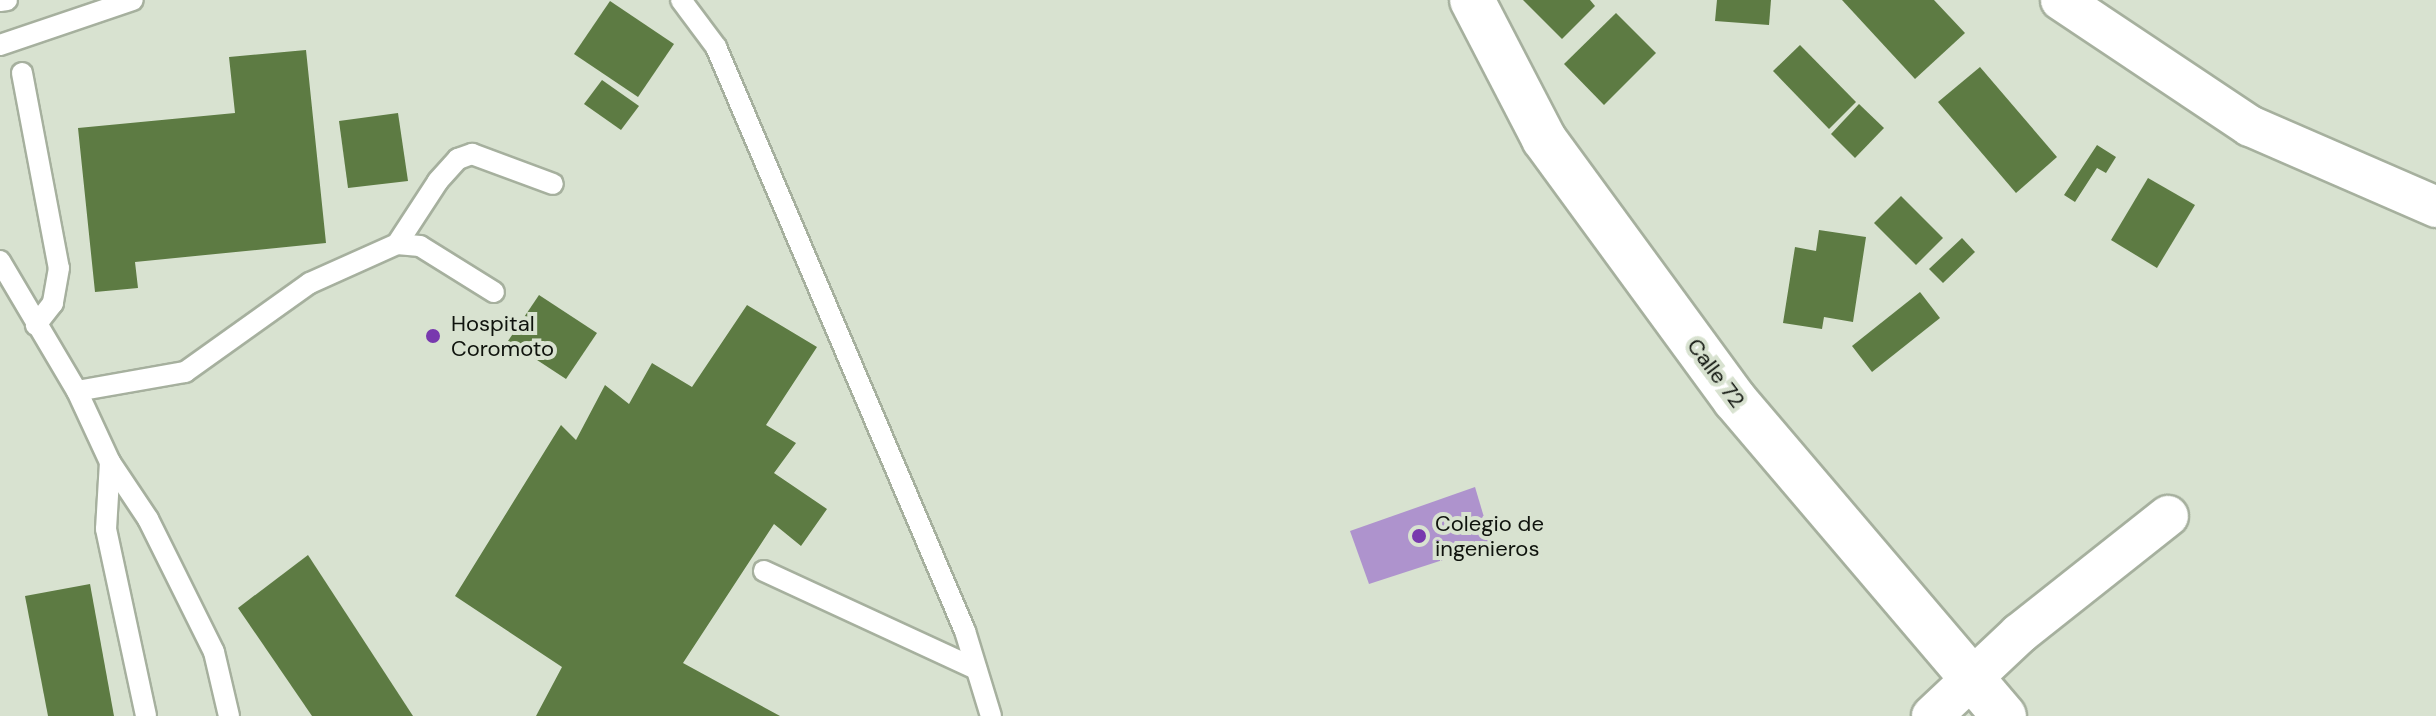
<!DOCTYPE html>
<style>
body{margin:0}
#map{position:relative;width:2436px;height:716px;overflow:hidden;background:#d8e2d0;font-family:"DM Sans",sans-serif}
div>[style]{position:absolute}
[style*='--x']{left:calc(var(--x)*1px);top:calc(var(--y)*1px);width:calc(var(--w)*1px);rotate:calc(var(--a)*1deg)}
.water>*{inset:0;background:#ae93cd}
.building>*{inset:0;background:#5d7b43}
.roads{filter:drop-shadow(2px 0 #a6b09e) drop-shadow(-2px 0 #a6b09e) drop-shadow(0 2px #a6b09e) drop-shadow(0 -2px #a6b09e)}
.lane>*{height:20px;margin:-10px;padding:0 10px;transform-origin:10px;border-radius:10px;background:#fff}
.street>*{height:40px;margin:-20px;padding:0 20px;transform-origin:20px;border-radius:20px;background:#fff}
.secondary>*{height:44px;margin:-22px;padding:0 22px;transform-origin:22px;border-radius:22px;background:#fff}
.dots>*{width:22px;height:22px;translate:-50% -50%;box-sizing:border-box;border:4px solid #d8e2d0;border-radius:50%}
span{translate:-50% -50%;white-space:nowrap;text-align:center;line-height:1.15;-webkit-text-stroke:8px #d8e2d0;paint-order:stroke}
.poi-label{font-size:22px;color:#0f130d}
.left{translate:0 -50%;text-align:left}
.street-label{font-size:22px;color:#0f130d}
</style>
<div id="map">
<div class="water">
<div style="clip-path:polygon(1475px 487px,1492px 544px,1369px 584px,1350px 531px)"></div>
</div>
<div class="building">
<div style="clip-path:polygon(1523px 0,1590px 0,1595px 6px,1562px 39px)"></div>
<div style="clip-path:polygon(1717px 0,1771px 0,1769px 25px,1715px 21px)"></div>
<div style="clip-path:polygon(1842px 0,1934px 0,1965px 33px,1915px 79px)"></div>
<div style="clip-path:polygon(610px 1px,674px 44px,638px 97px,574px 54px)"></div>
<div style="clip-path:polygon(1616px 13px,1656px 53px,1604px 105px,1564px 64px)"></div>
<div style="clip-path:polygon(1800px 45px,1856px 102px,1829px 129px,1773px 71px)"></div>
<div style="clip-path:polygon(306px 50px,326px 243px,135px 262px,138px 288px,95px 292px,78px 128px,235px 113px,229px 57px)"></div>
<div style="clip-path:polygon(1980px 67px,2057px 157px,2016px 193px,1938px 102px)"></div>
<div style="clip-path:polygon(602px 80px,639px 106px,621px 130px,584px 104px)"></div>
<div style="clip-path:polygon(1859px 104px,1884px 128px,1855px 158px,1831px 134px)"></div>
<div style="clip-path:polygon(398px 113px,408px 181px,348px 188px,339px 121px)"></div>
<div style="clip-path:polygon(2097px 145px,2116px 157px,2106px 173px,2097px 168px,2075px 202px,2064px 195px)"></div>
<div style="clip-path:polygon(2148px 178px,2195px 205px,2157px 268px,2111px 240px)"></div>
<div style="clip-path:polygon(1901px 196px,1943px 238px,1916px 265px,1874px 223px)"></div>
<div style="clip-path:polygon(1819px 230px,1866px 237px,1853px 322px,1824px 317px,1822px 329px,1783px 323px,1795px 247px,1816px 251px)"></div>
<div style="clip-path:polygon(1962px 238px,1975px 252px,1943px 283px,1929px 269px)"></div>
<div style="clip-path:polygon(1920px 292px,1940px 318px,1872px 372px,1852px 346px)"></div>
<div style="clip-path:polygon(539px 295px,597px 333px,566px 379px,508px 341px)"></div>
<div style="clip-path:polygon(747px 305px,817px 347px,766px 425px,796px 443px,774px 473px,827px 509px,801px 546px,774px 524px,683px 663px,780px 716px,536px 716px,562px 667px,455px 596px,561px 425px,576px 440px,605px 385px,629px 404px,652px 363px,692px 387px)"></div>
<div style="clip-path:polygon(308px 555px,413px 716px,312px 716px,238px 608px)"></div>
<div style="clip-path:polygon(90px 584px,114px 716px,48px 716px,25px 596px)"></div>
</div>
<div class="roads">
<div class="lane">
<div style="--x:681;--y:0;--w:59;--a:53.3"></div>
<div style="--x:716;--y:47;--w:635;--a:66.91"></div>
<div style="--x:965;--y:631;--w:89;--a:73"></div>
<div style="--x:0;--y:1;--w:7;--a:-8"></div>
<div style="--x:0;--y:45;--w:140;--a:-18.7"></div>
<div style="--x:22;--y:73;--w:198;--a:79.3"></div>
<div style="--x:59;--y:268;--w:36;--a:100"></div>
<div style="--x:53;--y:303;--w:28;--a:128"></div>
<div style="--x:397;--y:244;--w:75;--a:-56.9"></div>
<div style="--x:438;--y:181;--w:30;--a:-48"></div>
<div style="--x:458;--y:159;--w:15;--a:-20"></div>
<div style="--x:472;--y:154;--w:86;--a:20.3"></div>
<div style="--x:0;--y:261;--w:151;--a:59.4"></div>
<div style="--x:77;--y:391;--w:78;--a:65.1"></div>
<div style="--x:110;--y:462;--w:69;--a:56.3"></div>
<div style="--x:148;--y:519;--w:148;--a:63.6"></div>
<div style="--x:214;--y:652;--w:66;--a:76.8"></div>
<div style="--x:77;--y:391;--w:110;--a:-10"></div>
<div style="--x:185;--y:372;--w:153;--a:-35.5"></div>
<div style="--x:310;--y:283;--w:95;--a:-24.1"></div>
<div style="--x:397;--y:244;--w:23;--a:5"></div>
<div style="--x:420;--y:246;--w:87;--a:31.9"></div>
<div style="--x:110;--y:462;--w:67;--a:93.4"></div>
<div style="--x:106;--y:529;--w:191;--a:77.9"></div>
<div style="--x:764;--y:571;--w:234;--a:24.8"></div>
</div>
<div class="street">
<div style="--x:2061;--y:0;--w:227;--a:33.7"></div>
<div style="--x:2250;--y:126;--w:203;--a:23.5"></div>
<div style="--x:1932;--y:716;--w:120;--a:-43.3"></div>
<div style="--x:2019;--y:634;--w:190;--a:-38.4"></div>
</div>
<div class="secondary">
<div style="--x:1472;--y:0;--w:157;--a:62.6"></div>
<div style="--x:1544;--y:139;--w:323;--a:53.8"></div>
<div style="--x:1735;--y:400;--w:415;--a:49.6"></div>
</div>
</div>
<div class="dots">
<div style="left:433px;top:336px;background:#7839ae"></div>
<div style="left:1419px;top:536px;background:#7839ae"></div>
</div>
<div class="poi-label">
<span class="left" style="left:451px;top:336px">Hospital<br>Coromoto</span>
<span class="left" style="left:1435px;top:536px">Colegio de<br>ingenieros</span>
</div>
<div class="street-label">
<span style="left:1716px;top:373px;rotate:53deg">Calle 72</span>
</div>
</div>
